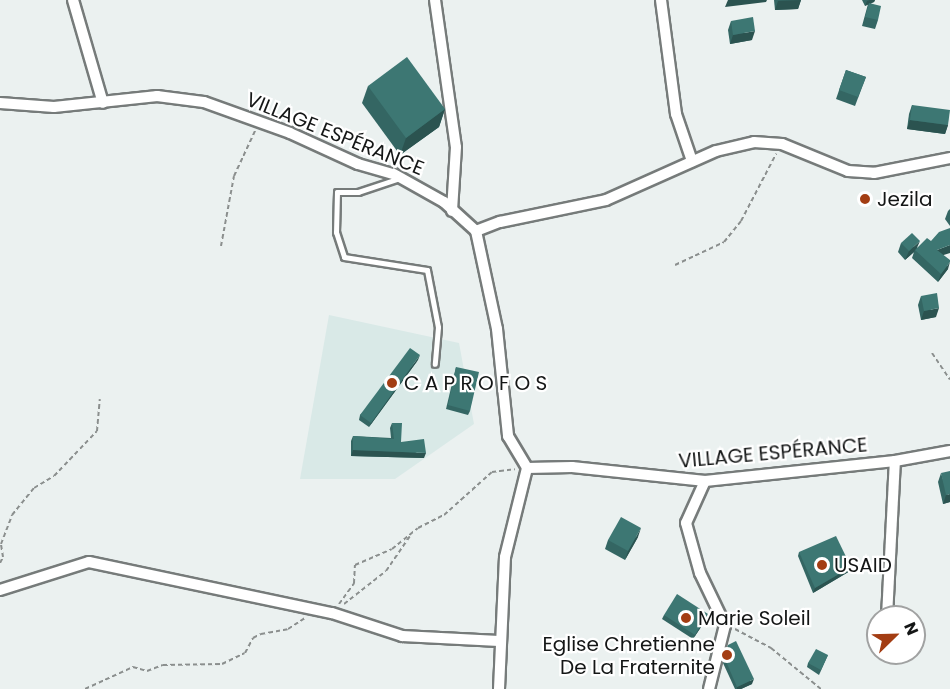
<!DOCTYPE html>
<meta charset="utf-8">
<style>
body{margin:0}
#map{position:relative;width:950px;height:689px;overflow:hidden;background:#ebf1f0;font-family:Poppins,sans-serif}
div>[style]{position:absolute}
[style*='--x']{left:calc(var(--x)*1px);top:calc(var(--y)*1px);width:calc(var(--w)*1px);rotate:calc(var(--a)*1deg)}
.built>*{inset:0;background:#d9e9e7}
.path>*{height:2px;margin-top:-1px;transform-origin:0;background:repeating-linear-gradient(90deg,#8b8f8e 0 4.5px,transparent 0 7.5px)}
.roads{filter:drop-shadow(2px 0 #767b7a) drop-shadow(-2px 0 #767b7a) drop-shadow(0 2px #767b7a) drop-shadow(0 -2px #767b7a)}
.service>*{height:5px;margin:-2.5px;padding:0 2.5px;transform-origin:2.5px;border-radius:2.5px;background:#fff}
.minor>*{height:10px;margin:-5px;padding:0 5px;transform-origin:5px;border-radius:5px;background:#fff}
.wall>*{inset:0;background:#346663}
.shaded-wall>*{inset:0;background:#2b5350}
.building>*{inset:0;background:#3d7773}
.dots>*{width:16px;height:16px;translate:-50% -50%;box-sizing:border-box;border:3px solid #fff;border-radius:50%}
span{translate:-50% -50%;white-space:nowrap;text-align:center;line-height:1.15;-webkit-text-stroke:4.5px #fff;paint-order:stroke}
.street-label{font-size:20px;color:#141616}
.poi-label{font-size:20px;color:#141616}
.left{translate:0 -50%;text-align:left}
.right{translate:-100% -50%;text-align:right}
.north{position:absolute;left:866px;top:605px;width:60px;height:60px;box-sizing:border-box;background:#fff;border:2px solid #a1a2a2;border-radius:50%;rotate:67deg;font-size:16px;font-weight:700;line-height:24px;text-align:center;color:#141616}
.north::after{content:'';display:block;margin:auto;width:21px;height:27px;background:#a33d13;clip-path:polygon(50% 0,100% 100%,50% 72%,0 100%)}
</style>
<div id="map">
<div class="built">
<div style="clip-path:polygon(329px 315px,459px 343px,474px 424px,395px 479px,300px 479px)"></div>
</div>
<div class="path">
<div style="--x:221;--y:246;--w:71;--a:-79.5"></div>
<div style="--x:234;--y:176;--w:50;--a:-65"></div>
<div style="--x:675;--y:265;--w:54;--a:-25.1"></div>
<div style="--x:724;--y:242;--w:27;--a:-51"></div>
<div style="--x:741;--y:221;--w:76;--a:-62.4"></div>
<div style="--x:932;--y:353;--w:32;--a:56"></div>
<div style="--x:0;--y:563;--w:7;--a:-63"></div>
<div style="--x:3;--y:557;--w:13;--a:-99"></div>
<div style="--x:1;--y:544;--w:31;--a:-69"></div>
<div style="--x:12;--y:515;--w:35;--a:-51"></div>
<div style="--x:34;--y:488;--w:23;--a:-31"></div>
<div style="--x:54;--y:476;--w:62;--a:-46.3"></div>
<div style="--x:97;--y:431;--w:32;--a:-85"></div>
<div style="--x:339;--y:604;--w:26;--a:-54"></div>
<div style="--x:354;--y:583;--w:18;--a:-87"></div>
<div style="--x:355;--y:565;--w:40;--a:-23.4"></div>
<div style="--x:392;--y:549;--w:33;--a:-39"></div>
<div style="--x:418;--y:528;--w:29;--a:-27"></div>
<div style="--x:444;--y:515;--w:64;--a:-41.9"></div>
<div style="--x:492;--y:472;--w:23;--a:-7"></div>
<div style="--x:344;--y:604;--w:53;--a:-38.2"></div>
<div style="--x:386;--y:571;--w:42;--a:-55.6"></div>
<div style="--x:735;--y:629;--w:41;--a:27.8"></div>
<div style="--x:771;--y:648;--w:65;--a:39.4"></div>
<div style="--x:85;--y:689;--w:53;--a:-24.6"></div>
<div style="--x:133;--y:667;--w:15;--a:16"></div>
<div style="--x:147;--y:671;--w:17;--a:-21"></div>
<div style="--x:163;--y:665;--w:59;--a:-1"></div>
<div style="--x:222;--y:664;--w:25;--a:-26"></div>
<div style="--x:245;--y:653;--w:17;--a:-62"></div>
<div style="--x:253;--y:638;--w:9;--a:-27"></div>
<div style="--x:261;--y:634;--w:27;--a:-10"></div>
<div style="--x:288;--y:629;--w:20;--a:-33"></div>
</div>
<div class="roads">
<div class="service">
<div style="--x:400;--y:178;--w:44;--a:161.6"></div>
<div style="--x:358;--y:192;--w:21;--a:180"></div>
<div style="--x:337;--y:192;--w:40;--a:91.4"></div>
<div style="--x:336;--y:232;--w:26;--a:72"></div>
<div style="--x:344;--y:257;--w:84;--a:8.9"></div>
<div style="--x:427;--y:270;--w:58;--a:79.1"></div>
<div style="--x:438;--y:327;--w:37;--a:95"></div>
</div>
<div class="minor">
<div style="--x:73;--y:0;--w:107;--a:73.8"></div>
<div style="--x:435;--y:0;--w:148;--a:81.9"></div>
<div style="--x:456;--y:147;--w:64;--a:93.6"></div>
<div style="--x:661;--y:0;--w:115;--a:82.5"></div>
<div style="--x:676;--y:114;--w:50;--a:71.2"></div>
<div style="--x:0;--y:103;--w:54;--a:4.2"></div>
<div style="--x:54;--y:107;--w:104;--a:-6.1"></div>
<div style="--x:157;--y:96;--w:47;--a:7.3"></div>
<div style="--x:204;--y:102;--w:91;--a:19.8"></div>
<div style="--x:290;--y:133;--w:75;--a:24.5"></div>
<div style="--x:358;--y:164;--w:37;--a:16"></div>
<div style="--x:394;--y:174;--w:57;--a:29.2"></div>
<div style="--x:444;--y:202;--w:43;--a:42.2"></div>
<div style="--x:476;--y:231;--w:100;--a:77.9"></div>
<div style="--x:497;--y:329;--w:108;--a:84.1"></div>
<div style="--x:508;--y:436;--w:37;--a:59"></div>
<div style="--x:527;--y:468;--w:45;--a:-1.3"></div>
<div style="--x:572;--y:467;--w:134;--a:6"></div>
<div style="--x:705;--y:481;--w:191;--a:-6"></div>
<div style="--x:895;--y:461;--w:56;--a:-10.3"></div>
<div style="--x:476;--y:231;--w:26;--a:-21"></div>
<div style="--x:500;--y:222;--w:108;--a:-11.7"></div>
<div style="--x:606;--y:200;--w:120;--a:-24"></div>
<div style="--x:716;--y:151;--w:39;--a:-13"></div>
<div style="--x:754;--y:142;--w:28;--a:4"></div>
<div style="--x:782;--y:144;--w:71;--a:22.2"></div>
<div style="--x:848;--y:171;--w:26;--a:4"></div>
<div style="--x:874;--y:173;--w:77;--a:-11.2"></div>
<div style="--x:705;--y:481;--w:46;--a:114.3"></div>
<div style="--x:686;--y:523;--w:52;--a:74.4"></div>
<div style="--x:700;--y:573;--w:58;--a:64.3"></div>
<div style="--x:725;--y:625;--w:66;--a:104"></div>
<div style="--x:0;--y:590;--w:93;--a:-17.5"></div>
<div style="--x:89;--y:562;--w:248;--a:11.9"></div>
<div style="--x:332;--y:613;--w:74;--a:18.2"></div>
<div style="--x:402;--y:636;--w:97;--a:3"></div>
<div style="--x:887;--y:617;--w:156;--a:-87.1"></div>
<div style="--x:499;--y:689;--w:132;--a:-87.4"></div>
<div style="--x:505;--y:557;--w:92;--a:-76.1"></div>
</div>
</div>
<div class="wall">
<div style="clip-path:polygon(774px 0,801px 0,798px 9px,775px 10px)"></div>
<div style="clip-path:polygon(862px 0,875px 0,874px 2px,871px 3px,878px 20px,875px 29px,862px 26px,868px 4px,865px 6px)"></div>
<div style="clip-path:polygon(731px 21px,752px 40px,730px 44px,728px 30px)"></div>
<div style="clip-path:polygon(846px 70px,866px 77px,855px 106px,836px 99px)"></div>
<div style="clip-path:polygon(368px 86px,445px 109px,439px 127px,400px 155px,362px 103px)"></div>
<div style="clip-path:polygon(912px 105px,948px 125px,945px 134px,907px 129px,909px 114px)"></div>
<div style="clip-path:polygon(950px 209px,950px 226px,945px 219px,948px 211px)"></div>
<div style="clip-path:polygon(901px 243px,943px 255px,948px 269px,938px 282px,912px 258px,914px 252px,905px 260px,898px 252px)"></div>
<div style="clip-path:polygon(921px 296px,936px 317px,921px 320px,918px 305px)"></div>
<div style="clip-path:polygon(418px 360px,369px 427px,359px 420px,360px 415px)"></div>
<div style="clip-path:polygon(456px 367px,470px 411px,468px 415px,446px 409px)"></div>
<div style="clip-path:polygon(392px 423px,401px 442px,424px 458px,351px 456px,351px 441px,353px 436px,391px 438px,390px 428px)"></div>
<div style="clip-path:polygon(941px 473px,950px 502px,943px 504px,938px 482px)"></div>
<div style="clip-path:polygon(638px 537px,625px 560px,605px 549px,608px 540px)"></div>
<div style="clip-path:polygon(799px 552px,850px 571px,813px 593px,798px 556px)"></div>
<div style="clip-path:polygon(664px 615px,707px 618px,693px 639px,662px 619px)"></div>
<div style="clip-path:polygon(728px 645px,752px 684px,741px 689px,735px 689px,723px 663px)"></div>
<div style="clip-path:polygon(828px 655px,819px 675px,807px 667px,808px 663px)"></div>
</div>
<div class="shaded-wall">
<div style="clip-path:polygon(728px 0,767px 0,766px 2px,725px 7px)"></div>
<div style="clip-path:polygon(801px 0,798px 9px,775px 10px,778px 1px)"></div>
<div style="clip-path:polygon(870px 0,875px 0,874px 2px,865px 6px,867px 1px)"></div>
<div style="clip-path:polygon(755px 31px,752px 40px,730px 44px,733px 35px)"></div>
<div style="clip-path:polygon(445px 109px,439px 127px,400px 155px,406px 138px)"></div>
<div style="clip-path:polygon(910px 120px,948px 125px,945px 134px,907px 129px)"></div>
<div style="clip-path:polygon(920px 241px,916px 250px,915px 250px,914px 252px,905px 260px,909px 251px)"></div>
<div style="clip-path:polygon(950px 245px,950px 253px,934px 258px,937px 250px)"></div>
<div style="clip-path:polygon(950px 262px,948px 269px,938px 282px,941px 274px)"></div>
<div style="clip-path:polygon(939px 308px,936px 317px,921px 320px,924px 311px)"></div>
<div style="clip-path:polygon(420px 355px,418px 360px,369px 427px,371px 423px)"></div>
<div style="clip-path:polygon(353px 450px,426px 453px,424px 458px,351px 456px)"></div>
<div style="clip-path:polygon(950px 494px,950px 502px,943px 504px,946px 495px)"></div>
<div style="clip-path:polygon(641px 528px,638px 537px,625px 560px,628px 551px)"></div>
<div style="clip-path:polygon(851px 567px,850px 571px,813px 593px,815px 588px)"></div>
<div style="clip-path:polygon(708px 614px,707px 618px,693px 639px,695px 635px)"></div>
<div style="clip-path:polygon(754px 679px,752px 684px,741px 689px,737px 689px,737px 687px)"></div>
</div>
<div class="building">
<div style="clip-path:polygon(869px 3px,881px 6px,878px 20px,865px 17px)"></div>
<div style="clip-path:polygon(753px 17px,755px 31px,733px 35px,731px 21px)"></div>
<div style="clip-path:polygon(407px 57px,445px 109px,406px 138px,368px 86px)"></div>
<div style="clip-path:polygon(846px 70px,866px 77px,858px 97px,839px 90px)"></div>
<div style="clip-path:polygon(912px 105px,950px 110px,948px 125px,910px 120px)"></div>
<div style="clip-path:polygon(950px 228px,950px 245px,937px 250px,950px 260px,950px 262px,941px 274px,915px 250px,927px 238px,931px 241px,939px 232px)"></div>
<div style="clip-path:polygon(912px 233px,920px 241px,909px 251px,901px 243px)"></div>
<div style="clip-path:polygon(937px 293px,939px 308px,924px 311px,921px 296px)"></div>
<div style="clip-path:polygon(410px 348px,420px 355px,371px 423px,360px 415px)"></div>
<div style="clip-path:polygon(456px 367px,479px 372px,470px 411px,448px 405px)"></div>
<div style="clip-path:polygon(392px 423px,402px 423px,401px 442px,424px 439px,426px 453px,353px 450px,353px 436px,394px 439px)"></div>
<div style="clip-path:polygon(950px 471px,950px 494px,946px 495px,941px 473px)"></div>
<div style="clip-path:polygon(621px 517px,641px 528px,628px 551px,608px 540px)"></div>
<div style="clip-path:polygon(836px 536px,851px 567px,815px 588px,799px 552px)"></div>
<div style="clip-path:polygon(677px 594px,708px 614px,695px 635px,664px 615px)"></div>
<div style="clip-path:polygon(736px 641px,754px 679px,737px 687px,725px 659px,728px 645px)"></div>
<div style="clip-path:polygon(816px 649px,828px 655px,821px 670px,808px 663px)"></div>
</div>
<div class="dots">
<div style="left:865px;top:199px;background:#a33d13"></div>
<div style="left:392px;top:383px;background:#a33d13"></div>
<div style="left:822px;top:565px;background:#a33d13"></div>
<div style="left:686px;top:618px;background:#a33d13"></div>
<div style="left:727px;top:655px;background:#a33d13"></div>
</div>
<div class="street-label">
<span style="left:335px;top:134px;rotate:22deg">VILLAGE ESPÉRANCE</span>
<span style="left:773px;top:453px;rotate:-5deg">VILLAGE ESPÉRANCE</span>
</div>
<div class="poi-label">
<span class="left" style="left:877px;top:199px">Jezila</span>
<span class="left" style="left:404px;top:383px">C A P R O F O S</span>
<span class="left" style="left:834px;top:565px">USAID</span>
<span class="left" style="left:698px;top:618px">Marie Soleil</span>
<span class="right" style="left:715px;top:656px">Eglise Chretienne<br>De La Fraternite</span>
</div>
<div class="north">N</div>
</div>
